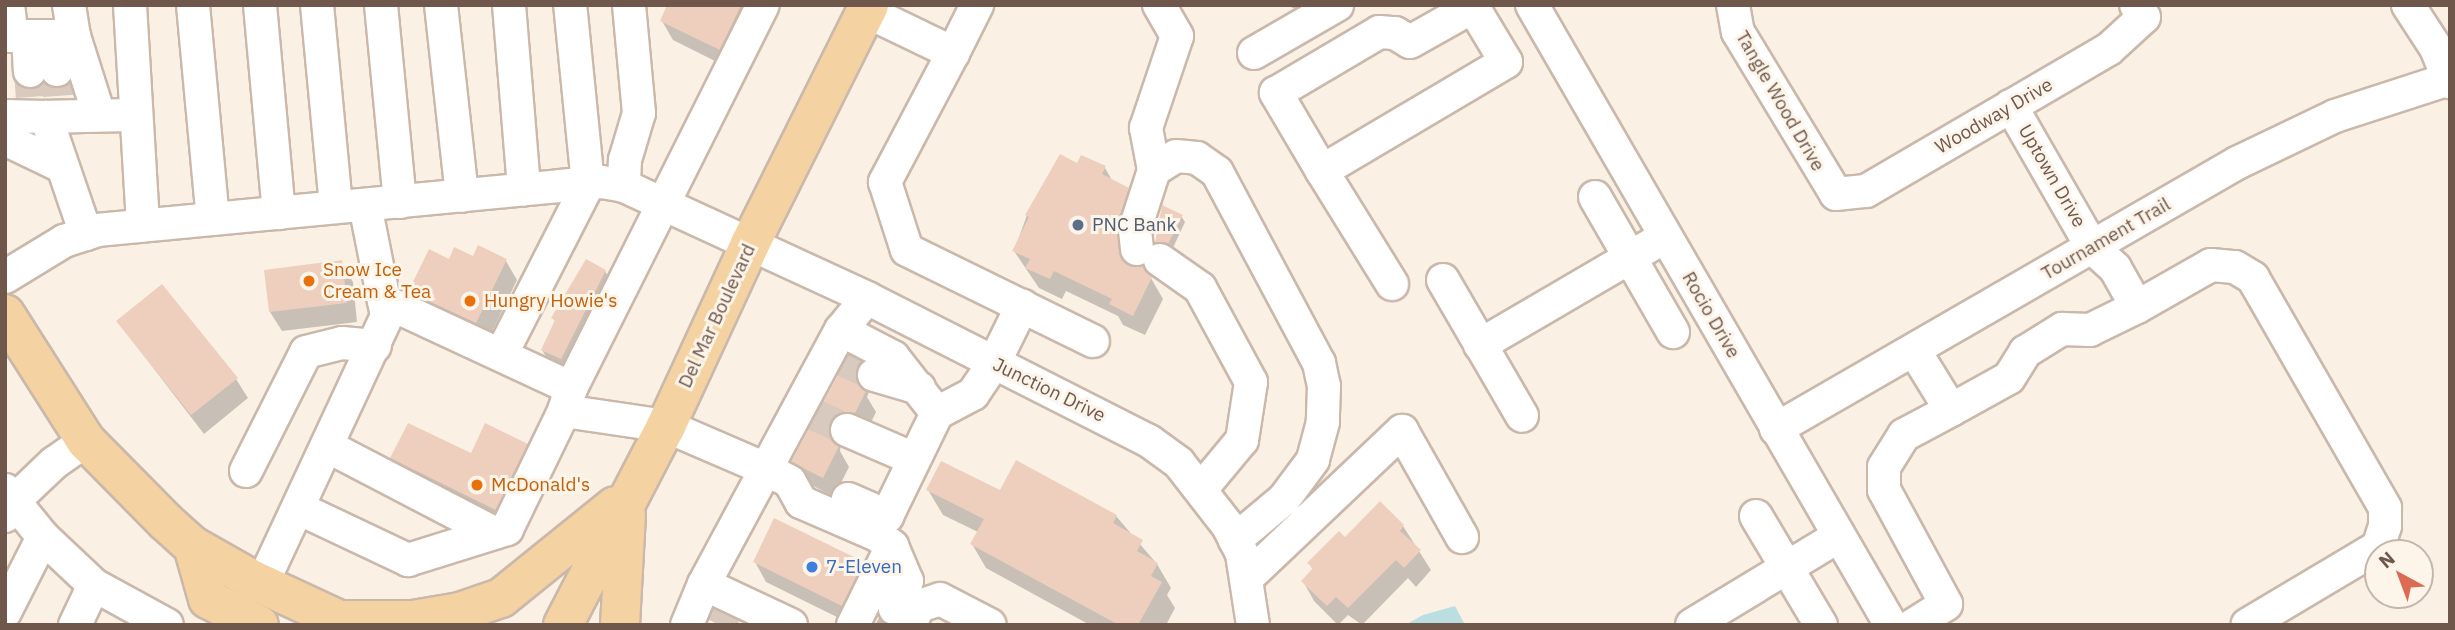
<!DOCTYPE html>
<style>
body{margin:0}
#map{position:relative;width:2455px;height:630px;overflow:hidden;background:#faf1e4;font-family:"IBM Plex Sans",sans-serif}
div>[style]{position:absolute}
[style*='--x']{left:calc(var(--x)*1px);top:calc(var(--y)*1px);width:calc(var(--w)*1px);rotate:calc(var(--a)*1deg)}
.water>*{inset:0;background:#badee2}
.shadow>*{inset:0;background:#0003}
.building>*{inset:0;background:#eecfbe}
.minor-tunnel>*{height:32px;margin-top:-16px;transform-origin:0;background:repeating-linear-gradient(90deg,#d8cabe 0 32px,transparent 0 48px)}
.roads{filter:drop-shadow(2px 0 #cab8ab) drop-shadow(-2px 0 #cab8ab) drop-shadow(0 2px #cab8ab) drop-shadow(0 -2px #cab8ab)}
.minor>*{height:32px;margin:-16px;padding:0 16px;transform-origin:16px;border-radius:16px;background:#fff}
.major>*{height:38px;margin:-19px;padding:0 19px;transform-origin:19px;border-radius:19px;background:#f4d2a1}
.dots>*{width:19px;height:19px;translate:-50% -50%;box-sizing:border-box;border:4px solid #fdf5ea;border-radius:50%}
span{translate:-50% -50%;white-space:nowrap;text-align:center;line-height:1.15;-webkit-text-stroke:6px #fdf5ea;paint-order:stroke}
.street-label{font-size:19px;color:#70574c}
.service-label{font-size:19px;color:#4e5e75}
.left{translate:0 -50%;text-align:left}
.food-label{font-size:19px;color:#c56008}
.shop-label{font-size:19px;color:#366cbe}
.frame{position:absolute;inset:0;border:7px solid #70574c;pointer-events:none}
.north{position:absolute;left:2364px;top:539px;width:70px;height:70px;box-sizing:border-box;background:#fdf5ea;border:2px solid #c5b6ab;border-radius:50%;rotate:319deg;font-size:19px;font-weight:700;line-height:28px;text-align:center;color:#70574c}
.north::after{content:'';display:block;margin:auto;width:24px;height:32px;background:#db6b52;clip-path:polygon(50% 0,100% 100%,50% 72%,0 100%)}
</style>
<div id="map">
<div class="water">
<div style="clip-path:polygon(1455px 606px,1465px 625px,1405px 625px,1423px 615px)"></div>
</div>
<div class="shadow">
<div style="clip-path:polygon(668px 5px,762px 5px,731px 69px,673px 40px,662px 21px)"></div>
<div style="clip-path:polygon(1287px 5px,1323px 5px,1316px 19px)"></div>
<div style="clip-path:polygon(1078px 165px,1105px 168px,1113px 182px,1128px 189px,1140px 210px,1128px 246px,1129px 267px,1151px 278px,1163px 299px,1145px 335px,1123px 325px,1118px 316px,1066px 291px,1062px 299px,1039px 288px,1014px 251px,1027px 215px)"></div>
<div style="clip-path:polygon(1181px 216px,1185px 222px,1172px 250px,1160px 249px,1157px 242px)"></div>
<div style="clip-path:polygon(474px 258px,506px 261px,517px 280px,487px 342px,422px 312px,410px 292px,449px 261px)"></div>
<div style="clip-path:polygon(341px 262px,353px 282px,357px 322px,282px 331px,270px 312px)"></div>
<div style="clip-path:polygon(605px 271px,616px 291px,572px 378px,554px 369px,542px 350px,556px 323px,553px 318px)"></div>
<div style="clip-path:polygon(118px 322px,236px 379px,248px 398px,204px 434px)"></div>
<div style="clip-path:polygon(860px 363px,872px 383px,867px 397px,876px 412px,866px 433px,841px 442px,840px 451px,849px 467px,834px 497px,804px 481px,793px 462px)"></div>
<div style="clip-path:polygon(527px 445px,538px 465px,507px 529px,404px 478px,392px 458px,471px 455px)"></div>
<div style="clip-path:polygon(928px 490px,1000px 492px,1116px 516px,1157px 564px,1171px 588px,1167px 595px,1175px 608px,1166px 625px,1090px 625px,986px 568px,972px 544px,978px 532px,943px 515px)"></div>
<div style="clip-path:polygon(1403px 526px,1431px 570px,1416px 587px,1408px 578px,1362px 625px,1348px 615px,1338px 625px,1314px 601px,1303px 581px,1313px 570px,1309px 563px,1345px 539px)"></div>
<div style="clip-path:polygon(755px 562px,862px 564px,874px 583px,853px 625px,766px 582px)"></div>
<div style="clip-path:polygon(879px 618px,886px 625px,875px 625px)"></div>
</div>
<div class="building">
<div style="clip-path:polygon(667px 5px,741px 5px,720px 50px,660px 21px)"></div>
<div style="clip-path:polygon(1060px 154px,1077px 163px,1081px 155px,1106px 166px,1102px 174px,1129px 188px,1117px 224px,1119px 251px,1129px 265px,1143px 266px,1152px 277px,1133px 316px,1109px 304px,1112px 299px,1054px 271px,1050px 279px,1025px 268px,1030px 259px,1012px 251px,1029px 217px,1025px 215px)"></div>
<div style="clip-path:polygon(1162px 205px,1183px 215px,1168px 244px,1155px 243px)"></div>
<div style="clip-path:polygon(478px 245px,507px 259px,476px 323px,408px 292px,429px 249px,449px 259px,454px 247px,473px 256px)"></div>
<div style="clip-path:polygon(586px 259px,606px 270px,561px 359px,541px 350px,555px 320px,551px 318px)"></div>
<div style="clip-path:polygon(342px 260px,347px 303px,269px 312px,264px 270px)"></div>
<div style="clip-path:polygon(162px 284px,238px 378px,191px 415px,116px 321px)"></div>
<div style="clip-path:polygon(849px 355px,862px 361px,856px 379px,866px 391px,855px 413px,844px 412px,830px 422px,829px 433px,839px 446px,823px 478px,791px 462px)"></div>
<div style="clip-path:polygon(408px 423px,471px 453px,485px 423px,528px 444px,496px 510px,390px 458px)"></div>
<div style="clip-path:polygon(1016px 460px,1117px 515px,1113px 523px,1143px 540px,1137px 551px,1158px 563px,1151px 576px,1162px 582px,1138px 625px,1119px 625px,970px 544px,984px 519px,926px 490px,941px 461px,1000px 490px)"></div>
<div style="clip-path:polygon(1380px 501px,1404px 525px,1400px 531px,1421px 550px,1404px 568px,1396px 560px,1348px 608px,1336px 597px,1327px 606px,1301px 581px,1313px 568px,1307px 563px,1339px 531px,1345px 537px)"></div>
<div style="clip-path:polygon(774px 518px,864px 562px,842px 606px,753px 562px)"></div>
</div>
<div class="minor-tunnel">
<div style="--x:57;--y:70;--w:26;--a:86"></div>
<div style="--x:30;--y:71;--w:26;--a:86"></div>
<div style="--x:840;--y:359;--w:38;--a:25"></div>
<div style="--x:813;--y:414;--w:38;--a:25"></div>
<div style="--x:719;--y:625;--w:13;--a:-63"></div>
</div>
<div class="roads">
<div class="minor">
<div style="--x:8;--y:5;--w:31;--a:83"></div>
<div style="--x:69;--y:5;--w:31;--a:81"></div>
<div style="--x:74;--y:36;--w:83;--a:72.4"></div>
<div style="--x:130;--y:5;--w:221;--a:86.6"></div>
<div style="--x:193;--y:5;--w:215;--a:84.7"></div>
<div style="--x:260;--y:5;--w:209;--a:84.8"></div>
<div style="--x:317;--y:5;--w:203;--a:84.6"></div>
<div style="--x:381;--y:5;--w:198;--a:84.5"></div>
<div style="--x:441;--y:5;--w:192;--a:83.7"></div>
<div style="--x:509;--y:5;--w:185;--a:85.3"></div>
<div style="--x:1532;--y:5;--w:716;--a:59.93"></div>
<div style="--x:1733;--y:5;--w:27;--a:80"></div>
<div style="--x:1738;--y:32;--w:189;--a:58.8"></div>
<div style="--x:1836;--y:194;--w:30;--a:-6"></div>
<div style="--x:1866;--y:191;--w:281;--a:-30.3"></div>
<div style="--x:2109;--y:49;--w:47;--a:-42.4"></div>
<div style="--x:2144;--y:17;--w:14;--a:-124"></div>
<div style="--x:2408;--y:5;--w:51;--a:56.9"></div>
<div style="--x:2436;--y:48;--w:37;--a:68"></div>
<div style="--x:1473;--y:7;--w:64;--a:59"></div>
<div style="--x:1506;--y:62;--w:214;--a:149.4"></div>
<div style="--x:1322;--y:171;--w:91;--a:-120.5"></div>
<div style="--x:1276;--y:93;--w:120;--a:-30.6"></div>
<div style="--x:1379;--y:32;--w:16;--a:4"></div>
<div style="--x:1395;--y:33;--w:17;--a:31"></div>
<div style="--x:1410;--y:42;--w:76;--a:-29.3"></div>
<div style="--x:866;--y:11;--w:97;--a:25.8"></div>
<div style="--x:953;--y:53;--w:146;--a:117.8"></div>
<div style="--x:885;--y:182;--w:71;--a:72.1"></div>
<div style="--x:907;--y:250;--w:207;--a:26.1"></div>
<div style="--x:5;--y:36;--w:69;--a:0"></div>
<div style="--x:28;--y:36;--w:35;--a:87"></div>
<div style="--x:54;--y:36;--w:34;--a:85"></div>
<div style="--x:953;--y:53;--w:54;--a:-63.4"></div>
<div style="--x:1254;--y:53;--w:96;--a:-30"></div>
<div style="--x:5;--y:116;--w:41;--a:1.4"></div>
<div style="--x:5;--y:139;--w:60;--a:25.7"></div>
<div style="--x:1154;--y:170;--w:26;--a:-32"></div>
<div style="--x:1176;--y:156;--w:21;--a:5"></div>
<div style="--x:1197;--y:158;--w:24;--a:35"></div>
<div style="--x:1217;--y:172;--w:217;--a:61.9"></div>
<div style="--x:1319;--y:363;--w:24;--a:78"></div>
<div style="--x:1324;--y:386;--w:36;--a:92"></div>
<div style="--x:1323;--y:422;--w:39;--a:105"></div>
<div style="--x:1313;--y:460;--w:49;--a:126.6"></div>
<div style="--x:1284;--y:499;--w:64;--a:140.1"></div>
<div style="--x:1322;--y:171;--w:133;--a:58.2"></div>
<div style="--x:624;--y:186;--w:26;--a:-88"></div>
<div style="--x:625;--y:160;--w:49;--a:-73.4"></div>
<div style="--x:639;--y:113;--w:108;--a:-95.3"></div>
<div style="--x:1595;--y:197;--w:156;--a:60"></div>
<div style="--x:86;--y:234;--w:124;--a:-108.9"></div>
<div style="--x:46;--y:117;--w:90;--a:-1.3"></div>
<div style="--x:1137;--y:249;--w:20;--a:-96"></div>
<div style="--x:1135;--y:229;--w:62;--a:-72.1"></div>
<div style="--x:1154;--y:170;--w:43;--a:-100.8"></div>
<div style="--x:1146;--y:128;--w:97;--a:-71.4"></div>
<div style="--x:1177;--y:36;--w:36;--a:-120"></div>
<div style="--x:1160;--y:260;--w:49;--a:35"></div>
<div style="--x:1200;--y:288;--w:107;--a:61.5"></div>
<div style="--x:1251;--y:382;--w:59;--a:98.8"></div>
<div style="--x:1242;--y:440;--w:62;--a:129.8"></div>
<div style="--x:5;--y:277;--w:69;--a:-31.4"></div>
<div style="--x:64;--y:241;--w:35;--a:-18"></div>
<div style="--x:97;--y:230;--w:507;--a:-5.43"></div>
<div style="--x:602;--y:182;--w:22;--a:10"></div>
<div style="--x:624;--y:186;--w:268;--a:24.7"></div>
<div style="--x:867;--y:298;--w:316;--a:26.9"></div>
<div style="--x:1149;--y:441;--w:37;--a:36"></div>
<div style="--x:1179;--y:463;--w:80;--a:52.1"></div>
<div style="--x:1228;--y:526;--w:31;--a:63"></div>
<div style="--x:1242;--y:554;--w:72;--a:81.2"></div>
<div style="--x:1443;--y:280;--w:157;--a:59.8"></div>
<div style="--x:384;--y:301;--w:206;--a:24.9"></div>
<div style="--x:571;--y:388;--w:428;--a:-63.4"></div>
<div style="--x:2137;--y:307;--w:85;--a:-29.6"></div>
<div style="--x:2211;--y:265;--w:24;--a:5"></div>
<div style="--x:2235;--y:267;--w:21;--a:31"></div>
<div style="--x:2253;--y:278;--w:265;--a:60.1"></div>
<div style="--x:2385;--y:508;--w:18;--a:90"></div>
<div style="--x:2385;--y:526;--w:22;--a:108"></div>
<div style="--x:2378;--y:547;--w:152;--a:149.2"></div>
<div style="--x:841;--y:330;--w:59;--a:27.4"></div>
<div style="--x:893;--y:357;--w:71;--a:51.8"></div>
<div style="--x:1480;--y:345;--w:214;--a:-30.3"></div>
<div style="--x:501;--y:355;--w:192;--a:-63"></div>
<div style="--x:588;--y:184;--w:180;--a:-95.7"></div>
<div style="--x:874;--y:375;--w:47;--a:16.1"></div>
<div style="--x:571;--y:388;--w:24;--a:107"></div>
<div style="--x:564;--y:411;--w:103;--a:8.4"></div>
<div style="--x:666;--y:426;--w:109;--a:23.3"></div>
<div style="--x:766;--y:469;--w:27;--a:28"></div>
<div style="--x:790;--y:482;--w:23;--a:61"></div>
<div style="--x:801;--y:502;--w:83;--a:23.5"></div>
<div style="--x:877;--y:535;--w:19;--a:36"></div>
<div style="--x:892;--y:546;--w:38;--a:67"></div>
<div style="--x:907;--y:581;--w:30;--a:114"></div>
<div style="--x:1951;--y:410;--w:66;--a:-28.9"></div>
<div style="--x:2009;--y:378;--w:31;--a:-58"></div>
<div style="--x:2025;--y:352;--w:44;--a:-31.9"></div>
<div style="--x:2062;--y:329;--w:28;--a:2"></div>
<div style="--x:2090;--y:330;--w:52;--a:-26.1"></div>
<div style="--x:2137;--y:307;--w:45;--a:-119.4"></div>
<div style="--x:2115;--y:268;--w:31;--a:-138"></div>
<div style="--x:2092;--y:247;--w:163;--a:-119.9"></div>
<div style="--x:1776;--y:429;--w:532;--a:-29.99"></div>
<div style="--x:2237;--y:163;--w:109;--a:-25.6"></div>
<div style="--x:2335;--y:116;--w:120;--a:-18"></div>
<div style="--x:847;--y:430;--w:73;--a:23.4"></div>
<div style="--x:327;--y:446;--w:188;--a:27.5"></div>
<div style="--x:246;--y:471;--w:133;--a:-63.2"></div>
<div style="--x:306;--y:352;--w:37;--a:-14"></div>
<div style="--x:342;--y:343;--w:33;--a:5"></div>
<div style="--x:5;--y:490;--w:60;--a:51"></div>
<div style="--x:43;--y:537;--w:70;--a:43.3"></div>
<div style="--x:94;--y:585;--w:83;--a:28.7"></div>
<div style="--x:848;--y:499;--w:43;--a:23.6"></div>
<div style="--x:887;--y:516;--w:114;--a:-64.1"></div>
<div style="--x:937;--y:413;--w:41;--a:-27.8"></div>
<div style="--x:973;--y:394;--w:37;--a:-56"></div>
<div style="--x:994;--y:363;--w:64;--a:-63.8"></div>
<div style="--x:298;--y:508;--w:122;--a:25.3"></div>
<div style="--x:408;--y:560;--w:104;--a:-17.4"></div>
<div style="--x:507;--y:529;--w:131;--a:-64.2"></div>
<div style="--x:5;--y:516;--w:16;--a:-60"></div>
<div style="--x:13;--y:502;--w:57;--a:-43.6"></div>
<div style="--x:54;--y:463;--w:39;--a:-35"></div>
<div style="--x:1756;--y:516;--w:127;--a:59.2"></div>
<div style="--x:1247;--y:578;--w:214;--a:-43.5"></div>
<div style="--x:1402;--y:431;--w:122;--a:60.5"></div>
<div style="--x:262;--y:584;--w:296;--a:-65"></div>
<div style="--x:387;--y:316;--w:113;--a:-101.2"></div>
<div style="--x:5;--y:612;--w:84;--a:-63.1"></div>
<div style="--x:75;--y:625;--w:44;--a:-64.6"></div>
<div style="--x:687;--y:625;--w:44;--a:-67.5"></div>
<div style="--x:791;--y:625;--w:96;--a:-154.8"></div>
<div style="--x:704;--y:584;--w:289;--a:-61.7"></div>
<div style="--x:841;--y:330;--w:41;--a:-50.9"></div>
<div style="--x:853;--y:625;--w:88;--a:-63.7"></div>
<div style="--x:910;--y:625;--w:21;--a:-65"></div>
<div style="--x:919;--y:606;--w:22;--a:-18"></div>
<div style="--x:940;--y:599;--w:56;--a:27.5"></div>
<div style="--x:1692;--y:625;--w:172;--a:-31.2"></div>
<div style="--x:1913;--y:625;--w:39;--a:-32"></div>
<div style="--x:1946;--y:604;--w:130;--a:-118.5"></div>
<div style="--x:1884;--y:490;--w:23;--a:-90"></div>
<div style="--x:1884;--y:467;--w:38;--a:-58"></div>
<div style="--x:1904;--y:435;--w:53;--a:-28"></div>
<div style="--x:1951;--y:410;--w:70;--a:-121.7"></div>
</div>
<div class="major">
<div style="--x:5;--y:314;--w:151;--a:57.5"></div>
<div style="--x:86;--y:441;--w:114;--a:45.4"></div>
<div style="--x:166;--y:522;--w:36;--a:42"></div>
<div style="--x:193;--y:546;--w:69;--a:29.5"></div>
<div style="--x:253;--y:580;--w:107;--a:24.9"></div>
<div style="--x:193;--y:546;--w:55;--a:74.2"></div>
<div style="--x:208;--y:599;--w:57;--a:27"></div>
<div style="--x:339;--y:620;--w:74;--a:0"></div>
<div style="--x:413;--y:620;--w:48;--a:-9.7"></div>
<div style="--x:460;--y:612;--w:43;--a:-18.9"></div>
<div style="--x:501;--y:598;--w:146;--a:-38.9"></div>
<div style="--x:563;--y:625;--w:224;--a:-62.6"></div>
<div style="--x:666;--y:426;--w:200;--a:-65.2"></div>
<div style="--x:750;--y:244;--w:267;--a:-63.5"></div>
<div style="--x:620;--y:625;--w:110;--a:-86.9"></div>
</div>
</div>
<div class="dots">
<div style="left:1078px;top:225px;background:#5c6f8a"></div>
<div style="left:309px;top:281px;background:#e8710a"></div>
<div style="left:470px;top:301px;background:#e8710a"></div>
<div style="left:477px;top:485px;background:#e8710a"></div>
<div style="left:812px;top:567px;background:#3f7fe0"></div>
</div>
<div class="street-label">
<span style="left:1780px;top:101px;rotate:60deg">Tangle Wood Drive</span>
<span style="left:1994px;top:116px;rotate:-30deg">Woodway Drive</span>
<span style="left:2052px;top:176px;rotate:60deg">Uptown Drive</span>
<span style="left:2106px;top:239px;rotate:-30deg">Tournament Trail</span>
<span style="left:1711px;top:315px;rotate:60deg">Rocio Drive</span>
<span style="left:717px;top:316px;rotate:-65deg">Del Mar Boulevard</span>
<span style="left:1049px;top:390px;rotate:26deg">Junction Drive</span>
</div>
<div class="service-label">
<span class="left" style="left:1092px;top:225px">PNC Bank</span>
</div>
<div class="food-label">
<span class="left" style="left:323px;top:281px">Snow Ice<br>Cream &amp; Tea</span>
<span class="left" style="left:484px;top:301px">Hungry Howie's</span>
<span class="left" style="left:491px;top:485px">McDonald's</span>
</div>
<div class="shop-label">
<span class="left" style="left:826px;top:567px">7-Eleven</span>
</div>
<div class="frame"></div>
<div class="north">N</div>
</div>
